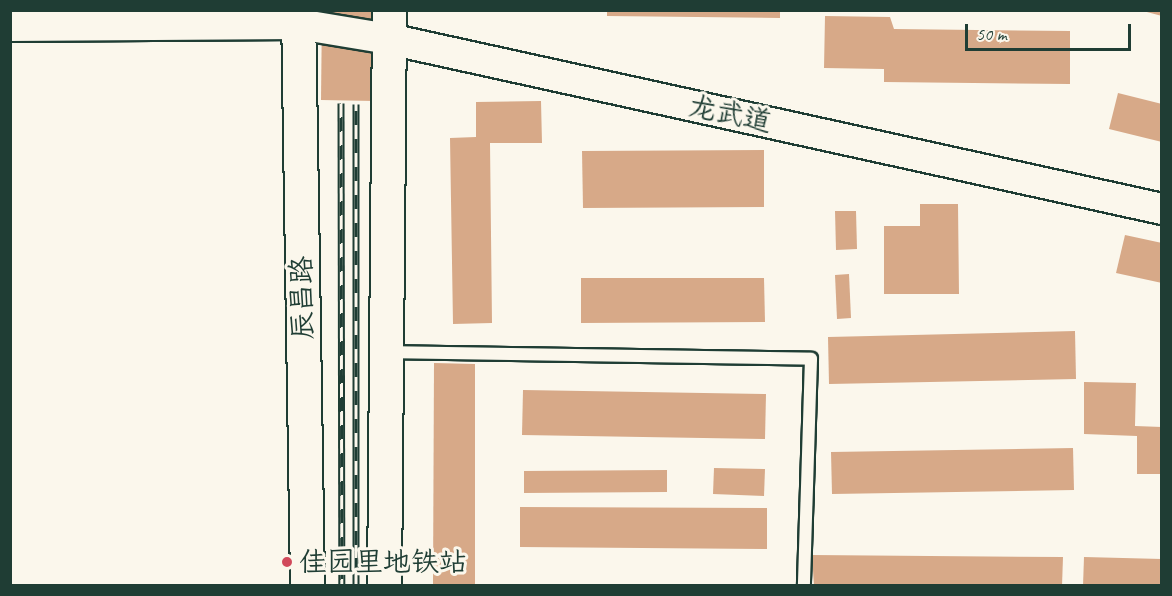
<!DOCTYPE html>
<meta charset="utf-8">
<style>
body{margin:0}
#map{position:relative;width:1172px;height:596px;overflow:hidden;background:#fbf7ec;font-family:Caveat,"LXGW WenKai TC",sans-serif}
div>[style]{position:absolute}
[style*='--x']{left:calc(var(--x)*1px);top:calc(var(--y)*1px);width:calc(var(--w)*1px);rotate:calc(var(--a)*1deg)}
.building>*{inset:0;background:#d7a988}
.roads{filter:drop-shadow(2px 0 #1f3d34) drop-shadow(-2px 0 #1f3d34) drop-shadow(0 2px #1f3d34) drop-shadow(0 -2px #1f3d34)}
.service>*{height:12px;margin:-6px;padding:0 6px;transform-origin:6px;border-radius:6px;background:#fbf7ec}
.tertiary>*{height:30px;margin:-15px;padding:0 15px;transform-origin:15px;border-radius:15px;background:#fbf7ec}
.primary>*{height:33px;margin:-16.5px;padding:0 16.5px;transform-origin:16.5px;border-radius:16.5px;background:#fbf7ec}
.rail>*{height:7px;margin-top:-3.5px;transform-origin:0;background:repeating-linear-gradient(90deg,#fbf7ec 0 14px,#1f3d34 0 28px);box-sizing:border-box;border-block:2px solid #1f3d34}
.dots>*{width:16px;height:16px;translate:-50% -50%;box-sizing:border-box;border:3px solid #fbf7ec;border-radius:50%}
span{translate:-50% -50%;white-space:nowrap;text-align:center;line-height:1.15;-webkit-text-stroke:6px #fbf7ec;paint-order:stroke}
.street-label{font-size:28px;color:#1f3d34}
.poi-label{font-size:28px;color:#1f3d34}
.left{translate:0 -50%;text-align:left}
.frame{position:absolute;inset:0;border:12px solid #1f3d34;pointer-events:none}
.scale{position:absolute;left:965px;top:24px;width:166px;height:27px;box-sizing:border-box;border:3px solid #1f3d34;border-top:0;padding-left:8px;font-size:18px;line-height:21px;white-space:nowrap;color:#1f3d34;-webkit-text-stroke:4px #fbf7ec;paint-order:stroke}
</style>
<div id="map">
<div class="building">
<div style="clip-path:polygon(322px 10px,375px 10px,375px 101px,321px 100px)"></div>
<div style="clip-path:polygon(607px 10px,780px 10px,780px 18px,607px 16px)"></div>
<div style="clip-path:polygon(1162px 10px,1162px 16px,1143px 11px,1143px 10px)"></div>
<div style="clip-path:polygon(825px 16px,890px 17px,894px 29px,1070px 31px,1070px 84px,884px 82px,884px 69px,824px 68px)"></div>
<div style="clip-path:polygon(1118px 93px,1162px 104px,1162px 142px,1109px 129px)"></div>
<div style="clip-path:polygon(541px 101px,542px 143px,490px 143px,492px 323px,453px 324px,450px 138px,476px 137px,476px 102px)"></div>
<div style="clip-path:polygon(764px 150px,764px 207px,583px 208px,582px 151px)"></div>
<div style="clip-path:polygon(920px 204px,958px 204px,959px 294px,884px 294px,884px 226px,920px 226px)"></div>
<div style="clip-path:polygon(835px 211px,856px 211px,857px 249px,836px 250px)"></div>
<div style="clip-path:polygon(1125px 235px,1162px 243px,1162px 283px,1116px 273px)"></div>
<div style="clip-path:polygon(849px 274px,851px 318px,837px 319px,835px 275px)"></div>
<div style="clip-path:polygon(581px 278px,764px 278px,765px 322px,581px 323px)"></div>
<div style="clip-path:polygon(1075px 331px,1076px 379px,829px 384px,828px 337px)"></div>
<div style="clip-path:polygon(434px 363px,475px 364px,475px 586px,433px 586px)"></div>
<div style="clip-path:polygon(1084px 382px,1136px 383px,1135px 426px,1162px 427px,1162px 474px,1137px 474px,1137px 436px,1084px 434px)"></div>
<div style="clip-path:polygon(523px 390px,766px 394px,765px 439px,522px 435px)"></div>
<div style="clip-path:polygon(1073px 448px,1074px 490px,832px 494px,831px 452px)"></div>
<div style="clip-path:polygon(714px 468px,765px 469px,764px 496px,713px 494px)"></div>
<div style="clip-path:polygon(667px 470px,667px 492px,524px 493px,524px 471px)"></div>
<div style="clip-path:polygon(520px 507px,767px 508px,767px 549px,520px 547px)"></div>
<div style="clip-path:polygon(812px 555px,1063px 557px,1062px 586px,814px 586px)"></div>
<div style="clip-path:polygon(1084px 557px,1162px 559px,1162px 586px,1083px 586px)"></div>
</div>
<div class="roads">
<div class="service">
<div style="--x:388;--y:352;--w:423;--a:0.9"></div>
<div style="--x:811;--y:359;--w:227;--a:91.8"></div>
</div>
<div class="tertiary">
<div style="--x:10;--y:26;--w:288;--a:-0.4"></div>
<div style="--x:298;--y:24;--w:92;--a:9.4"></div>
<div style="--x:389;--y:39;--w:791;--a:12.4"></div>
</div>
<div class="primary">
<div style="--x:298;--y:10;--w:576;--a:89.1"></div>
<div style="--x:384;--y:586;--w:576;--a:-89.5"></div>
</div>
</div>
<div class="rail">
<div style="--x:341;--y:103;--w:483;--a:89.9"></div>
<div style="--x:356;--y:586;--w:482;--a:-90"></div>
</div>
<div class="dots">
<div style="left:287px;top:562px;background:#d1495b"></div>
</div>
<div class="street-label">
<span style="left:730px;top:114px;rotate:12deg">龙武道</span>
<span style="left:302px;top:298px;rotate:-91deg">辰昌路</span>
</div>
<div class="poi-label">
<span class="left" style="left:299px;top:562px">佳园里地铁站</span>
</div>
<div class="frame"></div>
<div class="scale">50 m</div>
</div>
